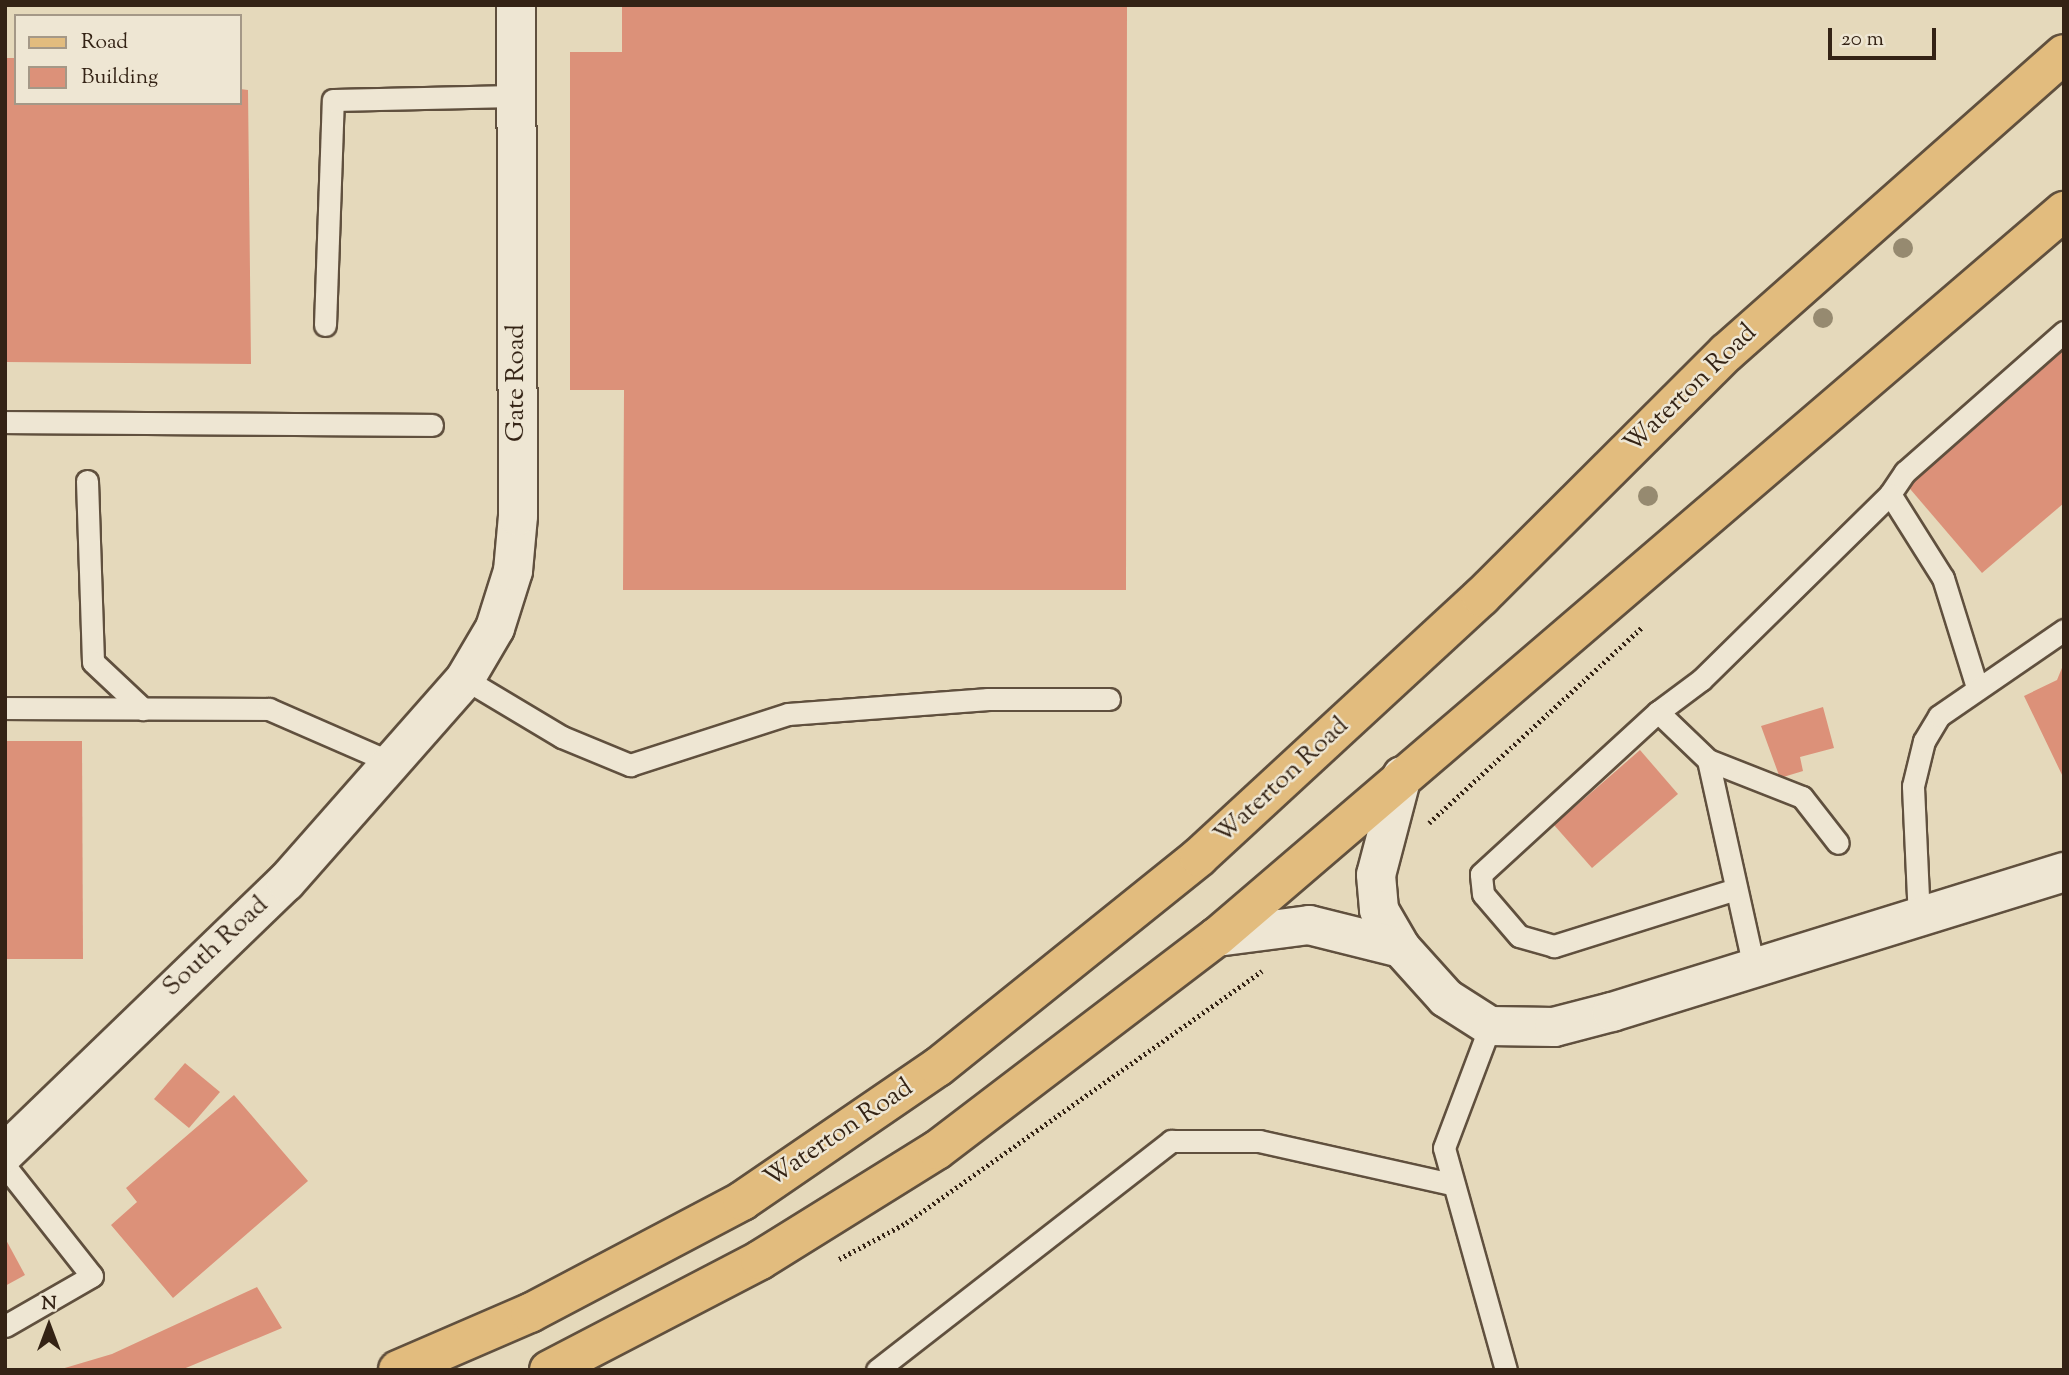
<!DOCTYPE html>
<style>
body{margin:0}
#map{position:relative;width:2069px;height:1375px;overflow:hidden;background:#e5d9bb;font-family:"Sorts Mill Goudy",serif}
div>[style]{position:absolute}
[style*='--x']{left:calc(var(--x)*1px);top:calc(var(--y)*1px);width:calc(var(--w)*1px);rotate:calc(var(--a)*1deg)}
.building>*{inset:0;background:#dc9179}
.path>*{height:4.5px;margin-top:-2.25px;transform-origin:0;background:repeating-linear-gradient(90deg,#342315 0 2px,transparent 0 5.5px)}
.roads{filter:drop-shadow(2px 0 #60503e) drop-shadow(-2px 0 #60503e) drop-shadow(0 2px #60503e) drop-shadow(0 -2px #60503e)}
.service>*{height:21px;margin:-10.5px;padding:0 10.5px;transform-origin:10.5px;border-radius:10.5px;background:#eee6d3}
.minor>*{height:38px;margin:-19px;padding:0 19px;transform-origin:19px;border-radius:19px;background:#eee6d3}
.primary>*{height:38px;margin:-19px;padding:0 19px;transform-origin:19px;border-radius:19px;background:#e2bc7e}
.trees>*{width:20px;height:20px;margin:-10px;border-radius:50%;background:#968a70}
span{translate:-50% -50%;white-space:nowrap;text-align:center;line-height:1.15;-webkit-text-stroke:5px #eee6d3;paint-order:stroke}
.street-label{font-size:26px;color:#342315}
.frame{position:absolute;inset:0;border:7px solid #342315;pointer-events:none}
.legend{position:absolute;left:14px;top:14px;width:228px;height:91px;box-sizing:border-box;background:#eee6d3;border:2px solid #a49887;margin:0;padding:9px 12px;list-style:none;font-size:21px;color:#342315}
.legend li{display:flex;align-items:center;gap:14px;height:35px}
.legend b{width:35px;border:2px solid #a49887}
.north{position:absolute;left:14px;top:1291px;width:70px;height:70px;-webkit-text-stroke:5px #eee6d3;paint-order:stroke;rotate:0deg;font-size:19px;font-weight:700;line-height:28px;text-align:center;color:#342315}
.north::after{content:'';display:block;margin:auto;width:24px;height:32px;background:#342315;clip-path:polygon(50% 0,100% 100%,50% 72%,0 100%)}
.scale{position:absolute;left:1828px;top:28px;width:108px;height:32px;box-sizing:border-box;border:4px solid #342315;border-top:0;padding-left:9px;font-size:21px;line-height:24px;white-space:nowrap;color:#342315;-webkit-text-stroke:5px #eee6d3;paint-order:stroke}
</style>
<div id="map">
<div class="building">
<div style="clip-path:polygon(622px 5px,1127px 5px,1126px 590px,623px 590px,624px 390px,570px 390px,570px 52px,622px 52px)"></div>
<div style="clip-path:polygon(5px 58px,16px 58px,16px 103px,240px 103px,240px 89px,248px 90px,251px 364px,5px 362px)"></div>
<div style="clip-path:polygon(2064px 349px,2064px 503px,1982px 573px,1905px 483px)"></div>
<div style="clip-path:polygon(2064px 663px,2064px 779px,2024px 696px,2057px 680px)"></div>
<div style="clip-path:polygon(1823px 707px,1834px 748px,1800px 757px,1803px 771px,1780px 778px,1761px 726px)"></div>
<div style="clip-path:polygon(5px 741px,82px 741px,83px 959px,5px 959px)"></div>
<div style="clip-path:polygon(1640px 750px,1678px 794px,1592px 868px,1554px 825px)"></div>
<div style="clip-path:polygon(185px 1063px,220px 1092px,189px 1128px,154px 1099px)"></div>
<div style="clip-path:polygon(234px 1095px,308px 1181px,173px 1298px,111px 1225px,137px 1202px,126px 1188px)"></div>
<div style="clip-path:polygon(5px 1238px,25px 1275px,5px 1286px)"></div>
<div style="clip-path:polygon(257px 1287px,282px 1328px,181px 1370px,58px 1370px,112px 1354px)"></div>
</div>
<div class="path">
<div style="--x:1429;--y:823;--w:289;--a:-42.6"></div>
<div style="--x:839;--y:1259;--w:76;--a:-28.2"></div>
<div style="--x:906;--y:1223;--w:436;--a:-35.3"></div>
</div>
<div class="roads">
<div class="service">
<div style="--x:325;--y:325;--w:225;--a:-88"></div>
<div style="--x:333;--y:100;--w:182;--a:-1.3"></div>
<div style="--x:5;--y:422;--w:427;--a:0.4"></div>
<div style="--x:87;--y:481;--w:181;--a:88.1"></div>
<div style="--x:93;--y:662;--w:69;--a:43.2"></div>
<div style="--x:1890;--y:494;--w:27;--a:-56"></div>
<div style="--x:1905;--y:472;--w:212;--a:-41.4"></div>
<div style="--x:465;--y:679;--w:113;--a:30.9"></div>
<div style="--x:562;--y:737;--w:74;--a:22.4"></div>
<div style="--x:630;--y:765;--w:166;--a:-17.9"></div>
<div style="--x:788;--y:714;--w:201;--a:-4.3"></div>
<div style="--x:988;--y:699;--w:121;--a:0"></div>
<div style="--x:5;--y:708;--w:264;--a:0.2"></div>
<div style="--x:269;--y:709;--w:130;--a:23.6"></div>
<div style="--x:1658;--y:712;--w:54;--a:-36.7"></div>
<div style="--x:1701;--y:680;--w:265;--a:-44.5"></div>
<div style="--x:1890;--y:494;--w:99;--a:57.8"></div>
<div style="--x:1943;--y:578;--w:114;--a:72.7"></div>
<div style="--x:1708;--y:760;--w:101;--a:21.5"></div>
<div style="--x:1802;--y:797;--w:58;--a:52"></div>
<div style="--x:1736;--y:889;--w:191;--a:162.6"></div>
<div style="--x:1554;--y:946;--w:36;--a:-164"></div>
<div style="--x:1519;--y:936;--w:55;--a:-130.6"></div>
<div style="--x:1483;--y:894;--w:20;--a:-96"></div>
<div style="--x:1481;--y:874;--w:240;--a:-42.5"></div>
<div style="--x:1658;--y:712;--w:69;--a:43.8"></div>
<div style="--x:1708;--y:760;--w:212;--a:77.5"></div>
<div style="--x:1919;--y:919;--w:133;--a:-92.6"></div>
<div style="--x:1913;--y:786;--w:46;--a:-76.3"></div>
<div style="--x:1924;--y:741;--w:29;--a:-59"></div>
<div style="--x:1939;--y:716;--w:152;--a:-34.5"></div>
<div style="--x:1490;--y:1026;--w:130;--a:110.7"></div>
<div style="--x:1444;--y:1148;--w:230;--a:74.4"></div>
<div style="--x:5;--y:1166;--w:140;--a:51.7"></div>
<div style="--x:92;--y:1276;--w:100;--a:150.1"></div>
<div style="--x:877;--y:1370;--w:373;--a:-37.9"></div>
<div style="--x:1171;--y:1141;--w:88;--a:0"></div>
<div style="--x:1259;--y:1141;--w:197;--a:12.6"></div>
</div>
<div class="minor">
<div style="--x:1402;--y:776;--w:102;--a:104.7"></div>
<div style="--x:1376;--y:875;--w:35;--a:85"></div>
<div style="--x:1379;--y:910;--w:44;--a:59.9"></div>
<div style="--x:1401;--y:948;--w:67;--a:48"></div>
<div style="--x:1446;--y:998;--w:52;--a:32.5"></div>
<div style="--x:1490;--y:1026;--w:64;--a:0.9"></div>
<div style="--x:1554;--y:1027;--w:60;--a:-14.5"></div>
<div style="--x:1612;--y:1012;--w:473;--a:-17.2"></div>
<div style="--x:1217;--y:937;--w:93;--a:-7.4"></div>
<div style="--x:1309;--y:925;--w:95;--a:14"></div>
<div style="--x:5;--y:1153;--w:390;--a:-44"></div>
<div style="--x:286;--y:882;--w:271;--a:-48.6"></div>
<div style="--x:465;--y:679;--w:59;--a:-59.5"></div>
<div style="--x:495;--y:628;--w:60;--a:-72.5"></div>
<div style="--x:513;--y:571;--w:55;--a:-84.8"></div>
<div style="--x:518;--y:516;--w:511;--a:-90.22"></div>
</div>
<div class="primary">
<div style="--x:398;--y:1370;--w:144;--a:-23.4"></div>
<div style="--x:530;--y:1313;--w:240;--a:-27.8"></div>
<div style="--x:742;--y:1201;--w:237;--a:-34.4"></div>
<div style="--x:938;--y:1067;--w:335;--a:-38.8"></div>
<div style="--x:1199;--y:857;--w:384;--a:-42.7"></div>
<div style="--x:1481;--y:597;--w:346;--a:-44.9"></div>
<div style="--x:1726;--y:353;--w:451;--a:-41.5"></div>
<div style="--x:549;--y:1370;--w:238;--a:-27.5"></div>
<div style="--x:760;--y:1260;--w:208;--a:-31.9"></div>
<div style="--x:937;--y:1150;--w:352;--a:-37.3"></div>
<div style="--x:1217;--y:937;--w:1116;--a:-40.6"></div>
</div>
</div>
<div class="trees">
<div style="left:1903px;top:248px"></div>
<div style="left:1823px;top:318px"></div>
<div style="left:1648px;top:496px"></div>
</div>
<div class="street-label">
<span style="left:517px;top:383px;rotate:-90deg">Gate Road</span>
<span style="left:1691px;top:389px;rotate:-44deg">Waterton Road</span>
<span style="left:1282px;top:781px;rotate:-43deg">Waterton Road</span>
<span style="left:216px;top:947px;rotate:-43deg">South Road</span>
<span style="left:839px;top:1134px;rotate:-34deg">Waterton Road</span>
</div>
<div class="frame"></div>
<ul class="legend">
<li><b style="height:9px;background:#e2bc7e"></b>Road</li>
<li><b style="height:19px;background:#dc9179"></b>Building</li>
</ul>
<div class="north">N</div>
<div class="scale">20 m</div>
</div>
